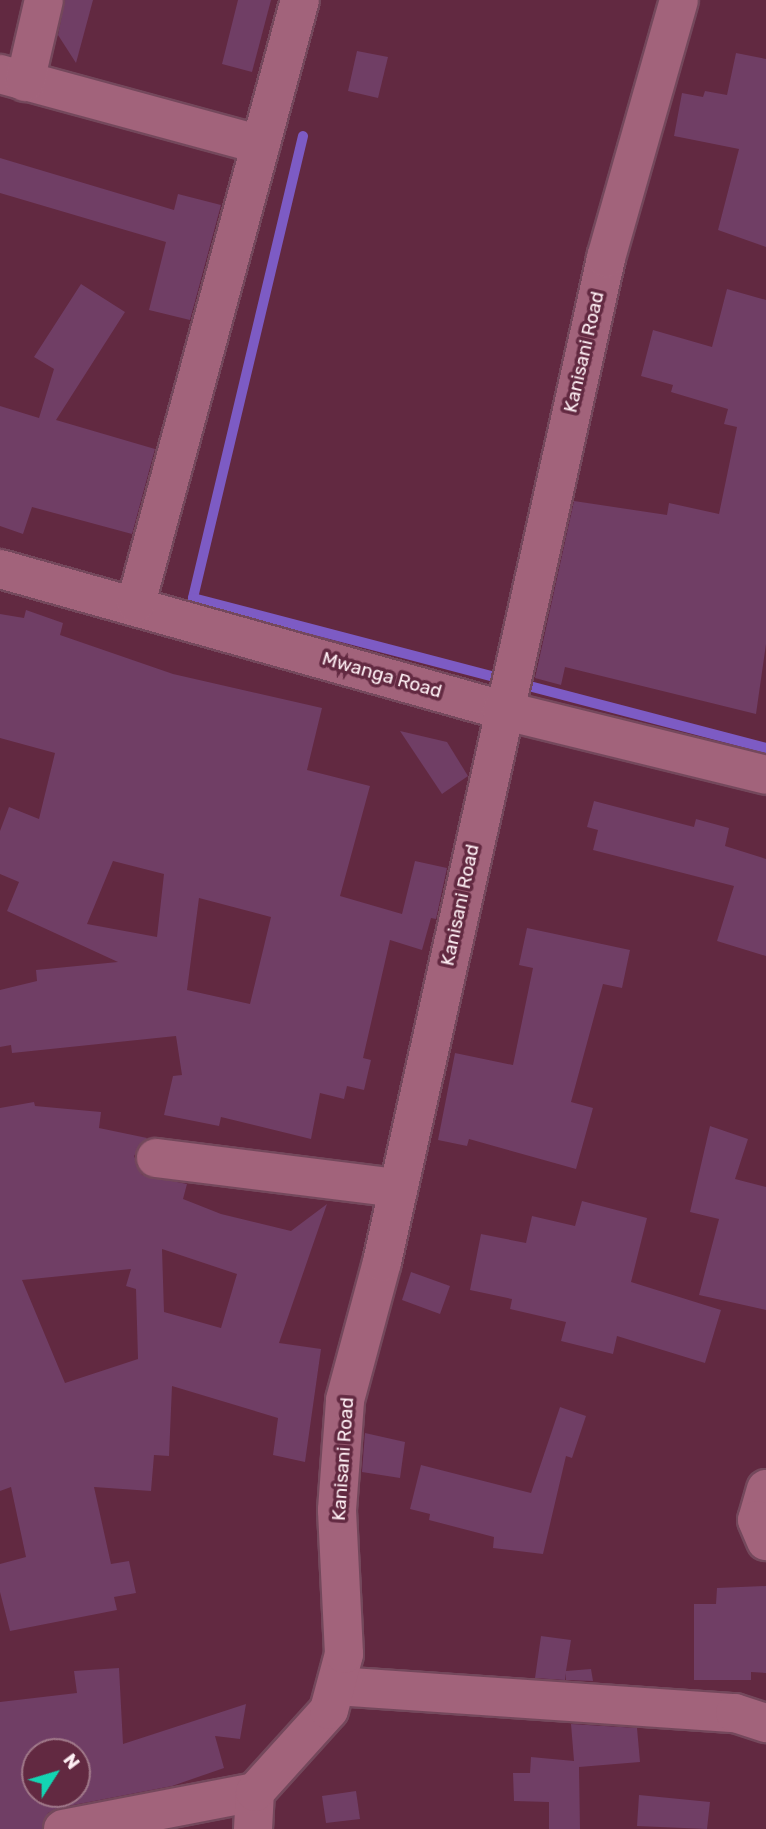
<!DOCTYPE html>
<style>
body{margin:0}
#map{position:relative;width:766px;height:1829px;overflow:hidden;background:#622941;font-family:Rubik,sans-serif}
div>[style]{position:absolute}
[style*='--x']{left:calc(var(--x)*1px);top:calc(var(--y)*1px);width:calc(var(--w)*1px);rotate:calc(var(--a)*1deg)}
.stream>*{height:10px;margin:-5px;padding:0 5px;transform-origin:5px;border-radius:5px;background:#7d5bc4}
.building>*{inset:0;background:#703e65}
.roads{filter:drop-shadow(2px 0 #74485c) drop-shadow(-2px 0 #74485c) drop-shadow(0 2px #74485c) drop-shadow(0 -2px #74485c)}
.minor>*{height:38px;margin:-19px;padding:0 19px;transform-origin:19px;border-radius:19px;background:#a2637b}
span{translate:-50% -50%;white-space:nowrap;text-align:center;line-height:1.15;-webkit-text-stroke:7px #622941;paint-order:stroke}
.street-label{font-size:19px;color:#feeff4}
.north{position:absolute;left:21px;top:1738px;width:70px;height:70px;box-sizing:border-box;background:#622941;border:2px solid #a07889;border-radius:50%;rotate:53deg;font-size:19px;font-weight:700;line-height:28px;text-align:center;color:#feeff4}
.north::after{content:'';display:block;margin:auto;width:24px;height:32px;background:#13d5b3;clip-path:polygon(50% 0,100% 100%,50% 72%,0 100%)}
</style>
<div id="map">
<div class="stream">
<div style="--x:303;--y:136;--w:475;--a:103.4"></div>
<div style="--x:193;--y:598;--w:592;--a:14.67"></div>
</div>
<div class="building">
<div style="clip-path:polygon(65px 0,93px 0,76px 63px,58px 35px)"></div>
<div style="clip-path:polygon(238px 0,271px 0,252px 72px,222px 64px)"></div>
<div style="clip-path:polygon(357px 51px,388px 57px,378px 98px,348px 91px)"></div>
<div style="clip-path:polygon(736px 53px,766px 59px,766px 247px,718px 230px,739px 149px,674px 136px,682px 93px,703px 97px,705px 91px,727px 95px)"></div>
<div style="clip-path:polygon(0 158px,174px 210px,178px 194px,221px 205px,190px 320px,149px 310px,166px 242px,0 193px)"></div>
<div style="clip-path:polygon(81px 284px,125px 312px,56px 420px,155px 449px,132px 534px,32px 507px,23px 534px,0 526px,0 406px,39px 418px,54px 369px,34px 357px)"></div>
<div style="clip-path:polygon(727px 289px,766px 300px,766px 644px,756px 714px,565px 667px,561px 685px,535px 678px,574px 501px,667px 515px,669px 503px,719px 514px,737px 427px,724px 424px,728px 409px,671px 392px,673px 385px,641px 376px,653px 330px,712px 347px)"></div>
<div style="clip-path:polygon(evenodd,26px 610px,63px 623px,60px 635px,173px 674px,322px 708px,307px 770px,370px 786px,340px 896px,402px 914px,415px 861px,447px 868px,436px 919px,431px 918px,422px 950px,390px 940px,363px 1058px,371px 1060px,364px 1090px,347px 1086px,344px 1099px,320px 1093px,311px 1139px,221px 1117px,219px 1126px,164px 1115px,173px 1076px,182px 1075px,176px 1036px,12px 1053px,11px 1045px,0 1047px,0 990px,37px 981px,36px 970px,118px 962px,7px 911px,19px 882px,0 874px,0 831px,9px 807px,39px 819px,55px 753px,0 738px,0 614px,24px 618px,26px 610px,113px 861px,164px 874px,157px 937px,87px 924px,113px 861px,26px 610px,199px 898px,271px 917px,250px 1004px,187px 990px,199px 898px)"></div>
<div style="clip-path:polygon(400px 731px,447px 742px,468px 776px,442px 794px)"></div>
<div style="clip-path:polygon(594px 801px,694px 827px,696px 819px,729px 828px,725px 846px,766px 859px,766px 956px,717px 941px,734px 886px,593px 850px,598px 830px,587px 827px)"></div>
<div style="clip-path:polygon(527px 928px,630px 950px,622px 988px,603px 984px,571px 1102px,593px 1108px,576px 1169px,469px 1139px,467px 1146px,438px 1140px,455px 1053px,513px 1065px,533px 968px,519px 965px)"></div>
<div style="clip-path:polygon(evenodd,34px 1102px,35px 1106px,101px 1112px,99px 1128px,147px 1138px,134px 1156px,142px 1175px,187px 1184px,183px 1199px,221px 1214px,291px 1231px,327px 1204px,279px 1343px,321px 1349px,305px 1462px,273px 1455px,278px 1418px,172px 1386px,169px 1456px,154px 1455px,151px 1491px,94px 1487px,111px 1564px,129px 1561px,136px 1593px,114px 1597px,117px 1610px,10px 1631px,0 1592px,0 1564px,26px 1557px,11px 1487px,0 1491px,0 1108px,34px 1102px,162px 1249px,237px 1274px,221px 1328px,164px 1312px,162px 1249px,34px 1102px,131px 1269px,126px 1286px,136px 1289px,138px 1359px,65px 1383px,22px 1280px,131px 1269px)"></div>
<div style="clip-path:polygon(710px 1126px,748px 1139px,735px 1179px,766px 1187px,766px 1310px,699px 1295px,719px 1219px,690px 1212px)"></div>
<div style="clip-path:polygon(582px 1201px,647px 1218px,631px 1282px,721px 1310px,705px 1363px,617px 1336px,613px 1354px,561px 1341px,566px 1322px,510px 1309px,512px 1299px,470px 1290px,481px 1234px,526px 1243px,532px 1216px,575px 1226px)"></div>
<div style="clip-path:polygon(411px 1272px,450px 1286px,440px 1314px,402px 1300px)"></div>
<div style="clip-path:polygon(560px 1407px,586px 1416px,572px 1458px,566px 1456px,543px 1554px,493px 1548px,494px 1537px,429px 1520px,430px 1514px,410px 1509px,421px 1465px,531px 1493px)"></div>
<div style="clip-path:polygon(365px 1433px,405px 1442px,400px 1478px,362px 1472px)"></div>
<div style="clip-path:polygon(766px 1586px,766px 1673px,751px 1672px,751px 1680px,694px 1680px,694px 1604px,716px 1604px,717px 1588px)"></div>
<div style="clip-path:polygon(541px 1636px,571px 1640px,566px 1671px,591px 1669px,593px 1681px,566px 1680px,566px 1673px,565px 1680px,535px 1678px)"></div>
<div style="clip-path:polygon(evenodd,119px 1668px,123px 1744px,246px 1704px,240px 1739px,215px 1736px,224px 1768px,172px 1786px,58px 1808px,48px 1813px,42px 1829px,0 1829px,0 1702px,77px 1693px,74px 1671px,119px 1668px,35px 1752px,77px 1752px,77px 1794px,35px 1794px,35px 1752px)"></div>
<div style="clip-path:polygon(571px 1724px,637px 1728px,640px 1762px,579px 1767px,580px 1829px,549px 1829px,549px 1802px,514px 1801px,513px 1773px,530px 1773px,531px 1757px,574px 1761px)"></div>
<div style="clip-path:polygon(356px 1791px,360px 1819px,326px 1823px,322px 1796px)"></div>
<div style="clip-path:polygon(639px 1795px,710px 1802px,707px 1829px,637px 1826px)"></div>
</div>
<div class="roads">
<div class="minor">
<div style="--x:0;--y:74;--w:270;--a:15.2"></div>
<div style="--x:25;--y:82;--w:84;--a:-77"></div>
<div style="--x:0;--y:569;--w:521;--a:15.69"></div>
<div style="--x:502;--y:710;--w:272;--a:13.8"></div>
<div style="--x:136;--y:603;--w:625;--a:-74.79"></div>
<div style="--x:156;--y:1158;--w:244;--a:7.1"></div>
<div style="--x:766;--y:1489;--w:32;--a:106"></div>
<div style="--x:757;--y:1520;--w:23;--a:67"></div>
<div style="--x:336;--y:1686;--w:400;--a:3.9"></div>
<div style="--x:735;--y:1713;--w:33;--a:18"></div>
<div style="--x:63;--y:1829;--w:196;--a:-10.9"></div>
<div style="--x:253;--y:1829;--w:37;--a:-87"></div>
<div style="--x:255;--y:1792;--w:110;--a:-47.9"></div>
<div style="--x:329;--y:1710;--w:58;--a:-75"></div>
<div style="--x:344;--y:1654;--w:144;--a:-92.8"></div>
<div style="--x:337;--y:1510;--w:110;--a:-85.8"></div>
<div style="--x:345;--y:1400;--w:143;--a:-75"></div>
<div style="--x:382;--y:1262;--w:1029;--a:-77.42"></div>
<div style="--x:606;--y:258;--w:268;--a:-74.2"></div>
</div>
</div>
<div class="street-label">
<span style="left:584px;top:352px;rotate:-77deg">Kanisani Road</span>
<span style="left:382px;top:675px;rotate:16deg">Mwanga Road</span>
<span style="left:460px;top:905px;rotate:-78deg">Kanisani Road</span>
<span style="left:343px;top:1459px;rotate:-86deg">Kanisani Road</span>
</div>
<div class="north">N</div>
</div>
